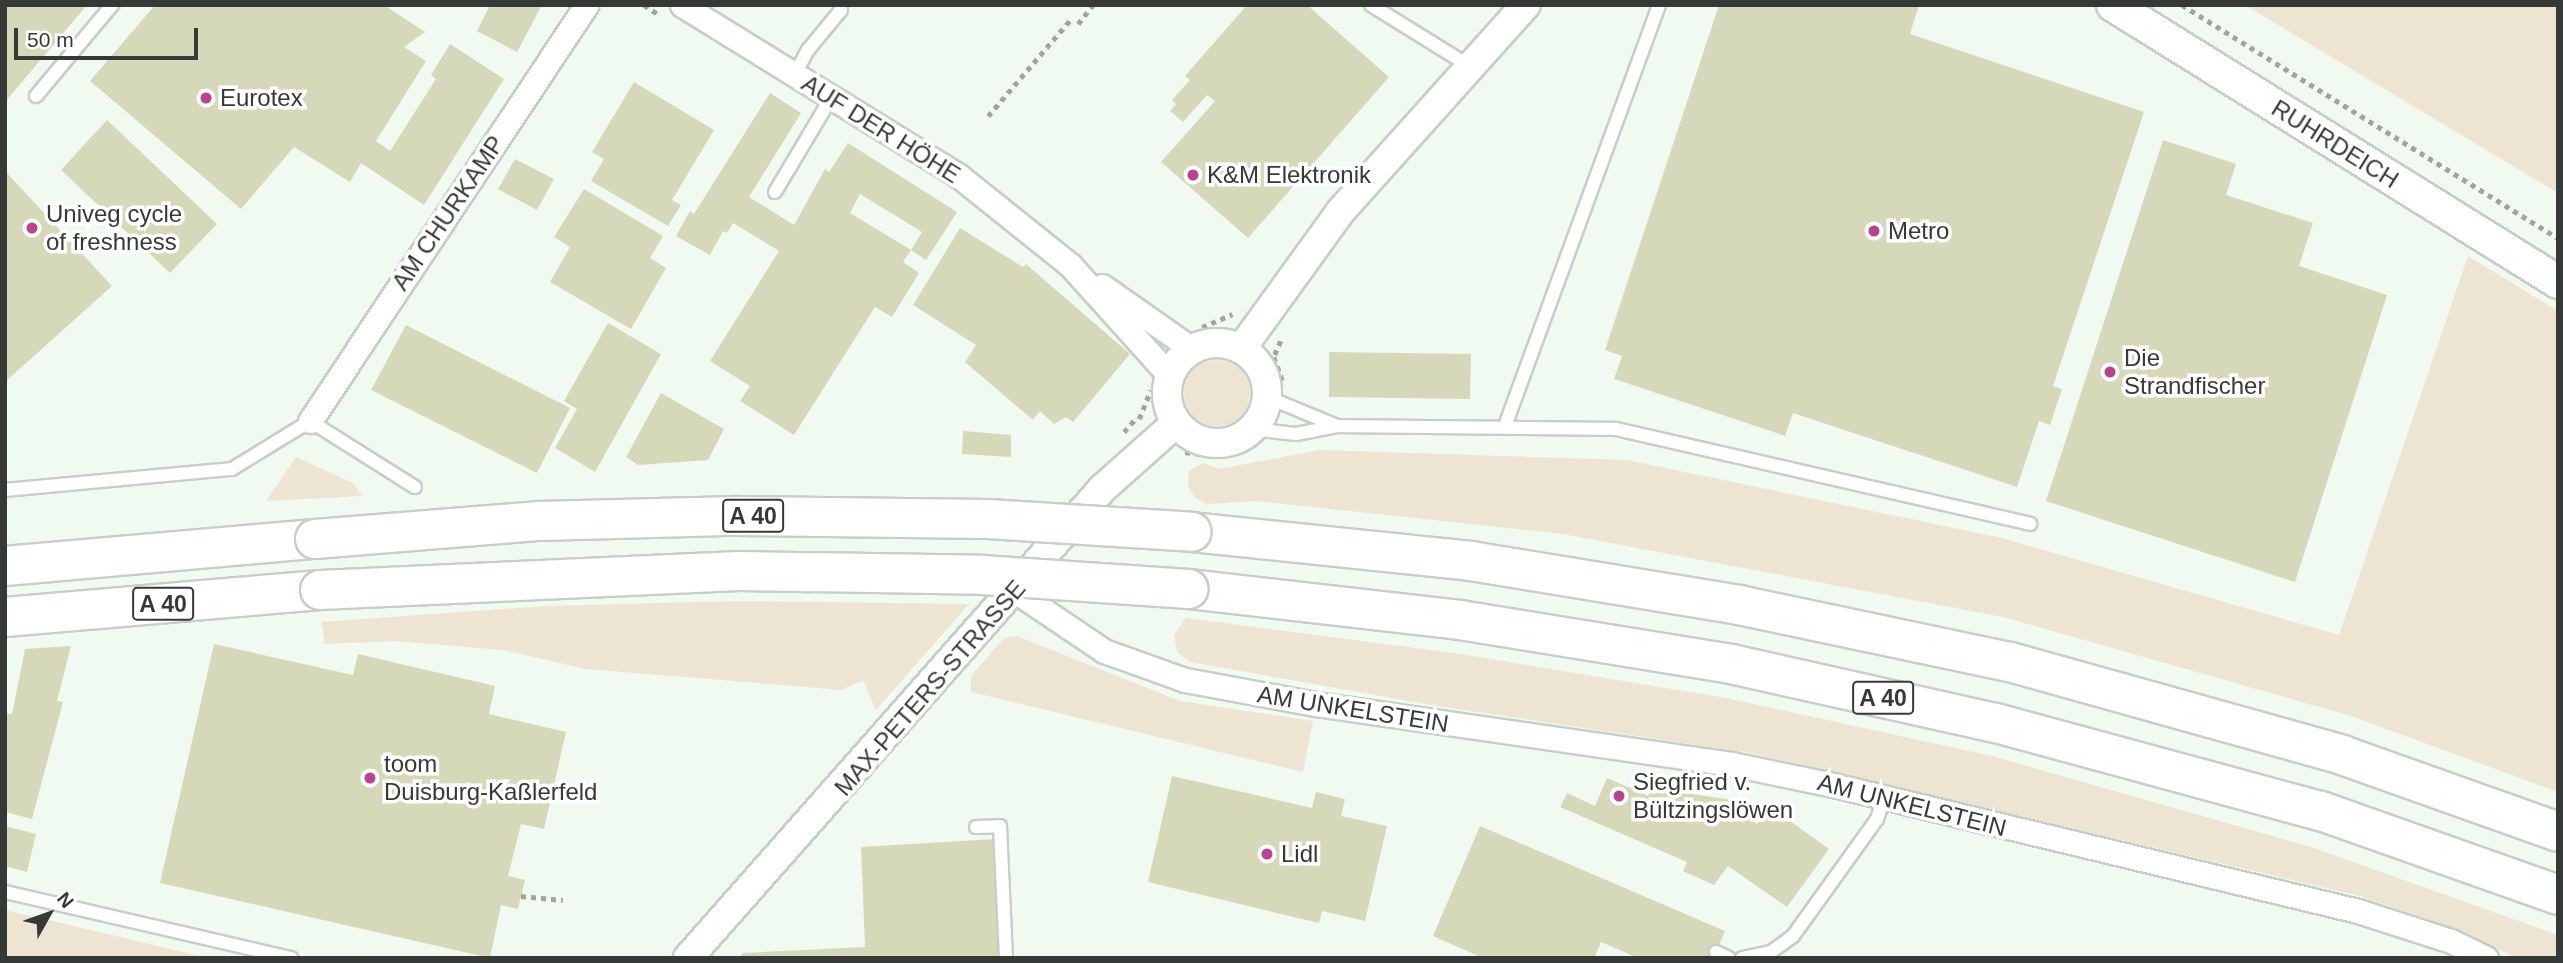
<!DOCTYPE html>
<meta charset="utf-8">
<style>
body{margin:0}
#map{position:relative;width:2563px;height:963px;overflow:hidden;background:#f1faf0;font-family:Arial,sans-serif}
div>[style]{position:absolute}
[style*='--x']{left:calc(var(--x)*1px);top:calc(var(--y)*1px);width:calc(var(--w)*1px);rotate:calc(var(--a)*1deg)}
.green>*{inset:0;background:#eee4d2}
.round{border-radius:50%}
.building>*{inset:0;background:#d5d9b9}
.path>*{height:4.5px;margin-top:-2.25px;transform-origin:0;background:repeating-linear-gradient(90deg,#a0a69f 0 5px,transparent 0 10px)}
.roads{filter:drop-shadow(2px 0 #c6cfc6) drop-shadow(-2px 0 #c6cfc6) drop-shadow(0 2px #c6cfc6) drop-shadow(0 -2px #c6cfc6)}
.service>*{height:12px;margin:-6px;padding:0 6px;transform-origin:6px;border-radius:6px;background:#fff}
.minor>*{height:23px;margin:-11.5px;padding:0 11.5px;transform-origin:11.5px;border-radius:11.5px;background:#fff}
.tertiary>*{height:28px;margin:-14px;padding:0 14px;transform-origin:14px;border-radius:14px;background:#fff}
.tertiary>.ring{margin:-14px;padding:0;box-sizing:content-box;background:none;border:28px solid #fff;border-radius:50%}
.secondary>*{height:32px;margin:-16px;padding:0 16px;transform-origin:16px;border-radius:16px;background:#fff}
.motorway>*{height:38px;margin:-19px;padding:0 19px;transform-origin:19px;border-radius:19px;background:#fff}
.bridges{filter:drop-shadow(2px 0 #c6cfc6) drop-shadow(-2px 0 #c6cfc6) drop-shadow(0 2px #c6cfc6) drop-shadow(0 -2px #c6cfc6)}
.motorway-bridge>*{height:38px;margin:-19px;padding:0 19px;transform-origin:19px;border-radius:19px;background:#fff}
.dots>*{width:19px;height:19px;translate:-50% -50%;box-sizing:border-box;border:4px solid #fff;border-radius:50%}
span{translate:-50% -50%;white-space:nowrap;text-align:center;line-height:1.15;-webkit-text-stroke:7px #fff;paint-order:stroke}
.shield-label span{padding:2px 5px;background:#fff;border:2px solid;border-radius:5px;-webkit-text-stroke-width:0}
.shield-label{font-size:23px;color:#363a36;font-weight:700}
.poi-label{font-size:24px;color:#363a36}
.left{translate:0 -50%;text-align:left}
.street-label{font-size:24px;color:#363a36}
.frame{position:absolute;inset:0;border:7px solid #363a36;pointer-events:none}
.north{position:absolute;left:14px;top:879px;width:70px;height:70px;-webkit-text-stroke:5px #fff;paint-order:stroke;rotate:50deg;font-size:19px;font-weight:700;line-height:28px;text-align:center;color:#363a36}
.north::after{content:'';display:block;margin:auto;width:24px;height:32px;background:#363a36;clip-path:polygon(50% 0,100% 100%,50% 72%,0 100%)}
.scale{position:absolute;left:14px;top:28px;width:184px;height:32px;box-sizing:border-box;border:4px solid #363a36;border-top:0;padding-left:9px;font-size:21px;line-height:24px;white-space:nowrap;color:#363a36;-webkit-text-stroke:5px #fff;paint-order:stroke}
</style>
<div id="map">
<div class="green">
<div style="clip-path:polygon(2245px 5px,2558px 5px,2558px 193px)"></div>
<div style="clip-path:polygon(2468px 256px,2558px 311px,2558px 792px,2351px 716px,2003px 617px,1563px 534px,1257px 501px,1207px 504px,1195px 498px,1188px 486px,1189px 471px,1203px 463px,1219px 469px,1320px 450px,1627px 460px,2002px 538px,2339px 635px)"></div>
<div class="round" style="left:1184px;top:360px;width:66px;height:66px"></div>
<div style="clip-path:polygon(296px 457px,353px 483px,362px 496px,266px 501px)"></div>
<div style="clip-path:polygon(738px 601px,969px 604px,876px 710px,863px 680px,842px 690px,586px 669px,503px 650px,396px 641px,324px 644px,322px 622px,546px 606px)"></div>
<div style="clip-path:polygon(1186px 618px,1461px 654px,1726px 698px,1992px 756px,2311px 847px,2558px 935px,2558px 958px,2517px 958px,2457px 929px,2360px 896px,1750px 753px,1437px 706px,1190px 662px,1177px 652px,1174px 635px)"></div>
<div style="clip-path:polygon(1017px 636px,1180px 701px,1313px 721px,1303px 772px,971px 692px,971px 676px,1004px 638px)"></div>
<div style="clip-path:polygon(5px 910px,52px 921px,209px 958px,13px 958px,5px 956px)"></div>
</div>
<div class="building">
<div style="clip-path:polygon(5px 5px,87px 5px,5px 102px)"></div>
<div style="clip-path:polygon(155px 5px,384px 5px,425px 32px,404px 47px,426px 61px,376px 141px,390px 151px,436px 79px,431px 75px,450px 44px,504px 79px,424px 205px,361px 163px,350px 182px,294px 147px,241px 209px,90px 81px)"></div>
<div style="clip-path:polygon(490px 5px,542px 5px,517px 52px,477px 31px)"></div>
<div style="clip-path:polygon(1247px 5px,1307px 5px,1389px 77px,1248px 238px,1161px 162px,1215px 101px,1207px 95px,1183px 122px,1170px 111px,1176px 104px,1172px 100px,1190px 80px,1185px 76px)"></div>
<div style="clip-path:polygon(1719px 5px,1919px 5px,1910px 34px,2144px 112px,2053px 386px,2062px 389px,2050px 425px,2039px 421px,2017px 487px,1793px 413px,1785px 436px,1614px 379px,1622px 356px,1605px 350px)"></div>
<div style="clip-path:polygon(634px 82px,714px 130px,672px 200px,681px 205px,668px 226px,591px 181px,604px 159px,592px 152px)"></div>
<div style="clip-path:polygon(770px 93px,801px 113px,749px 197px,794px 225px,825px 169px,829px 172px,848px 143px,957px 212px,926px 260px,911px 250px,922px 232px,860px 194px,850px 213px,911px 250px,903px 262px,919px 273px,892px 317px,875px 307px,794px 435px,740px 401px,750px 386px,710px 361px,779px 251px,733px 223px,727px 233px,723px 231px,710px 255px,676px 236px,690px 211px,694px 214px)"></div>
<div style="clip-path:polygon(107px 120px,217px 224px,170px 273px,61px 170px)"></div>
<div style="clip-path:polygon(2163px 140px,2236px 164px,2226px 195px,2313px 223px,2299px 266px,2387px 295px,2295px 582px,2046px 501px)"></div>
<div style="clip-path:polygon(515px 159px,554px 179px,537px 210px,498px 189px)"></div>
<div style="clip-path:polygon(5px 171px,112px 286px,5px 382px)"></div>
<div style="clip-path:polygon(584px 189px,663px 236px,650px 258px,666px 268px,631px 329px,550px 282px,570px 247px,554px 237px)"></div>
<div style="clip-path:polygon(960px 228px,1023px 267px,1026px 264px,1130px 354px,1073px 422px,1066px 417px,1054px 424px,1040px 411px,1033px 420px,965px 362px,976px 345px,913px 305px)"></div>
<div style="clip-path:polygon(608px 323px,661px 354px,595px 472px,555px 448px,577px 409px,564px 401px)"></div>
<div style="clip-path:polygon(406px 325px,570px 408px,537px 473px,371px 390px)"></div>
<div style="clip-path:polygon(1329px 352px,1471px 354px,1470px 399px,1329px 397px)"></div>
<div style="clip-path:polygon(661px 393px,724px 429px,708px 460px,638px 465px,626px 457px)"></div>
<div style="clip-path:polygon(963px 431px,1011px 435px,1011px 457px,962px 454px)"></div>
<div style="clip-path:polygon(214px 644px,353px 675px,358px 654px,495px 686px,489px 714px,566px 732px,544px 829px,521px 824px,508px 876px,525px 880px,518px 909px,501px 905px,490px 958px,160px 883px)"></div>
<div style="clip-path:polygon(71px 646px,57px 701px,63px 702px,32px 819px,5px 812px,5px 713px,12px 714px,25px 649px)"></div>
<div style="clip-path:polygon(1172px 776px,1312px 808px,1316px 792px,1345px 799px,1341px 816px,1387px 826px,1365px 921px,1322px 911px,1319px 923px,1148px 882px)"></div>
<div style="clip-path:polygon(1607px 778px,1648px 796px,1651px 788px,1759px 804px,1749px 818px,1757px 824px,1769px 806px,1829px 849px,1787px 907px,1728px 866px,1714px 885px,1683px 871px,1687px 862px,1560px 807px,1567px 793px,1595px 806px)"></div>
<div style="clip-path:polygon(5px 826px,36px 834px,27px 872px,5px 866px)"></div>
<div style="clip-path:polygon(1480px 826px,1725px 931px,1714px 958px,1638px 958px,1601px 942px,1594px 958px,1483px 958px,1433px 936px)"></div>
<div style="clip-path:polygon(995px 839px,1001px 958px,739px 958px,743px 953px,865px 947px,861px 847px)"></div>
</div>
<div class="path">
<div style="--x:644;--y:5;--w:20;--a:33"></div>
<div style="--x:2182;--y:5;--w:442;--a:31.8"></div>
<div style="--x:1078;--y:24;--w:24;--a:-52"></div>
<div style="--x:988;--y:116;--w:129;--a:-49.4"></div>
<div style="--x:1202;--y:327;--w:33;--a:-23"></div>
<div style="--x:1281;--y:341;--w:17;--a:114"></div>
<div style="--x:1274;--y:357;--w:30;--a:70"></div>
<div style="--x:1139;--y:419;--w:31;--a:-68"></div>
<div style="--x:1124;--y:432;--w:20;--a:-49"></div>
<div style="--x:1185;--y:452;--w:32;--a:7"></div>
<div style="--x:1217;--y:456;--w:35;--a:-16"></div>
<div style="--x:521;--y:896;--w:42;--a:5.4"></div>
</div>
<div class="roads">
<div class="service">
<div style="--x:1371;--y:5;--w:118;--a:31.8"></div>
<div style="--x:794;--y:76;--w:30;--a:-62"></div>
<div style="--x:808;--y:50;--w:52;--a:-50.5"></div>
<div style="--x:36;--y:96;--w:119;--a:-50.1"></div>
<div style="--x:775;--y:192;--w:109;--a:-59.2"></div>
<div style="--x:1267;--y:397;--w:76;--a:22.5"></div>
<div style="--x:1505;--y:426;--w:448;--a:-69.9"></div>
<div style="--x:1252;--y:429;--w:44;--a:6.5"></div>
<div style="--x:1296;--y:434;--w:43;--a:-10.8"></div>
<div style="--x:1338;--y:426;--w:278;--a:0.6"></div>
<div style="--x:1616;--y:429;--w:425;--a:12.9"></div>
<div style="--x:5;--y:490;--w:228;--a:-5.3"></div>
<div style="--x:232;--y:469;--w:92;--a:-31.6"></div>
<div style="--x:310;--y:421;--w:124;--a:32.2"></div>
<div style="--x:976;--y:827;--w:24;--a:-2"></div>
<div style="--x:1000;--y:826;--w:132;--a:87.4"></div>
<div style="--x:5;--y:892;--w:294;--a:13"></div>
<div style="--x:1716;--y:952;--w:14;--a:25"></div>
<div style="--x:1742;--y:958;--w:30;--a:-12"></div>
<div style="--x:1771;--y:952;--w:27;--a:-36"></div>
<div style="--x:1793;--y:936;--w:144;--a:-54.3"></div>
<div style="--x:1877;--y:819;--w:21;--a:-71"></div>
</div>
<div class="minor">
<div style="--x:682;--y:5;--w:327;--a:31.7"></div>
<div style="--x:960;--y:177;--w:141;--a:38.7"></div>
<div style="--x:1070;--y:265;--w:148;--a:48"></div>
<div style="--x:1102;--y:286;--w:110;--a:35"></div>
<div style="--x:310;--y:421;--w:499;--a:-56.4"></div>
<div style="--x:1015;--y:591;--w:107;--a:34"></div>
<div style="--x:1104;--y:651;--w:86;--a:19.7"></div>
<div style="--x:1185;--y:680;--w:133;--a:10.4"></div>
<div style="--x:1316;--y:704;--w:420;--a:8.2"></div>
<div style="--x:1732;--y:764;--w:99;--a:11.7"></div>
<div style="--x:1829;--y:784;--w:544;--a:13.5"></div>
<div style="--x:2358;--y:911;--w:98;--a:17.9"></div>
<div style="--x:2451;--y:941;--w:39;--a:26"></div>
</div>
<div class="tertiary">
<div class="ring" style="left:1167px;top:343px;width:72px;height:72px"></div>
<div style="--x:1241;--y:349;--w:169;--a:-54.1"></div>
<div style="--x:1340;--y:212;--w:278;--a:-48.1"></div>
<div style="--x:688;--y:958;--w:626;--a:-48.56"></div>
<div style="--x:1102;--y:489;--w:99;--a:-41.7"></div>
</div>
<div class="secondary">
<div style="--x:2113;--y:5;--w:524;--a:31.9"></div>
</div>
<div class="motorway">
<div style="--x:1192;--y:532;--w:281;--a:5.9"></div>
<div style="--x:1471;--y:561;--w:272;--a:9.3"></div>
<div style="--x:1739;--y:605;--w:277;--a:11.9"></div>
<div style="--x:2010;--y:662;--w:345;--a:15.6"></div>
<div style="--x:2342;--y:755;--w:229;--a:19.6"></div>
<div style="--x:5;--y:566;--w:311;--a:-5"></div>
<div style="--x:1189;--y:589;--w:273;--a:6.5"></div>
<div style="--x:1460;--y:620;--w:275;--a:9.2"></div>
<div style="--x:1731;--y:664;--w:271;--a:12.6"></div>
<div style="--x:1996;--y:723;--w:337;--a:15.2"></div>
<div style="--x:2321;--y:811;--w:251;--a:19.5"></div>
<div style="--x:5;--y:617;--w:316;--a:-4.9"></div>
</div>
</div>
<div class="bridges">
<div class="motorway-bridge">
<div style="--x:315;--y:539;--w:226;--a:-4.6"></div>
<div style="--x:540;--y:521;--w:196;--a:-1.5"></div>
<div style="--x:736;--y:516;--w:252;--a:0.7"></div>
<div style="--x:988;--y:519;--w:204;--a:3.6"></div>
<div style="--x:320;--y:590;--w:419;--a:-2.6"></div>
<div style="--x:739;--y:571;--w:244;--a:0.9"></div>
<div style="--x:983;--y:575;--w:206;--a:3.9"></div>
</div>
</div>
<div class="dots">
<div style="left:206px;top:98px;background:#bf408c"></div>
<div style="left:1193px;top:175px;background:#bf408c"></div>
<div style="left:32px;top:228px;background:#bf408c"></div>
<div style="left:1874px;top:231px;background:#bf408c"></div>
<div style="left:2110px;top:372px;background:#bf408c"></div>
<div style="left:370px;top:778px;background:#bf408c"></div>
<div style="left:1619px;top:796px;background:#bf408c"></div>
<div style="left:1267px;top:854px;background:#bf408c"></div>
</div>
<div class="shield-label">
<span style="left:753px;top:516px">A 40</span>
<span style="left:163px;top:604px">A 40</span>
<span style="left:1883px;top:698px">A 40</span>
</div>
<div class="poi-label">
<span class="left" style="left:220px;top:98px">Eurotex</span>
<span class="left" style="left:1207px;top:175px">K&amp;M Elektronik</span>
<span class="left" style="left:46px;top:228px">Univeg cycle<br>of freshness</span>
<span class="left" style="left:1888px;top:231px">Metro</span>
<span class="left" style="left:2124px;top:372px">Die<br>Strandfischer</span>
<span class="left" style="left:384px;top:778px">toom<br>Duisburg-Kaßlerfeld</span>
<span class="left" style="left:1633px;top:796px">Siegfried v.<br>Bültzingslöwen</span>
<span class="left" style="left:1281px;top:854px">Lidl</span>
</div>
<div class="street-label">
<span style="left:881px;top:129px;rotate:32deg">AUF DER HÖHE</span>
<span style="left:2335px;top:144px;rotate:32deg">RUHRDEICH</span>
<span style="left:448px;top:213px;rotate:-56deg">AM CHURKAMP</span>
<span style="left:930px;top:688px;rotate:-49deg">MAX-PETERS-STRASSE</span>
<span style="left:1353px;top:709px;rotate:9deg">AM UNKELSTEIN</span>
<span style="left:1912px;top:805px;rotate:14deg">AM UNKELSTEIN</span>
</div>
<div class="frame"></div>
<div class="north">N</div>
<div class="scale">50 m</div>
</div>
